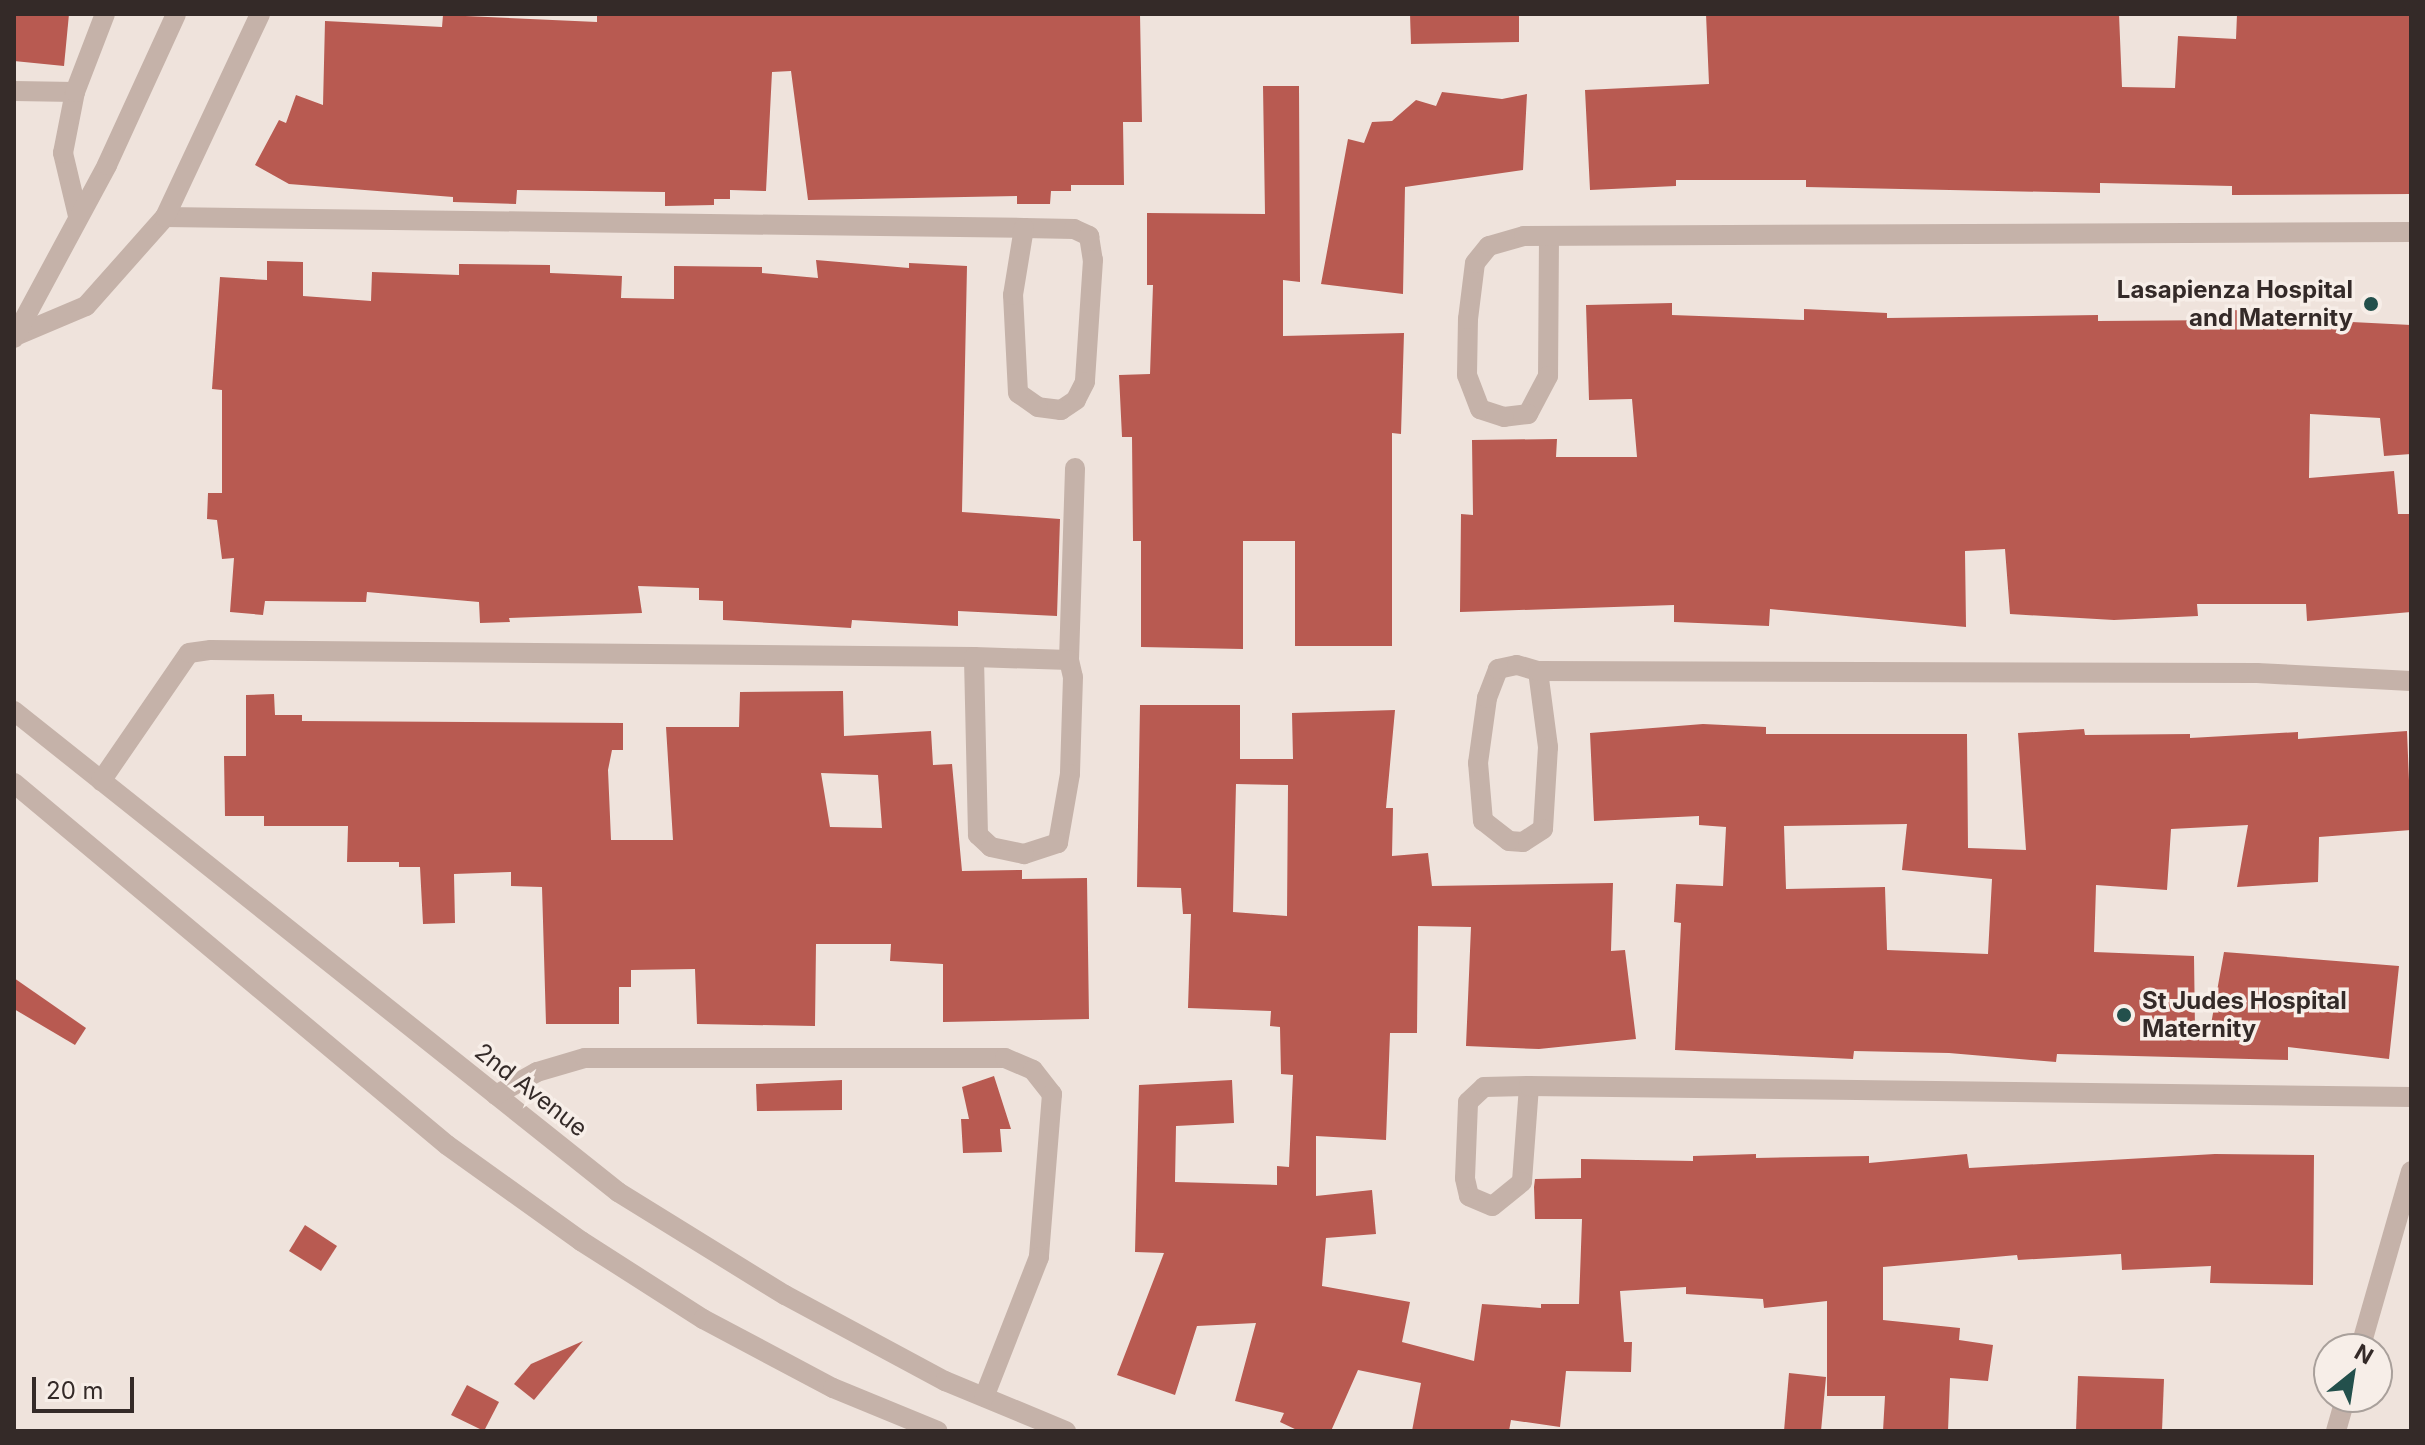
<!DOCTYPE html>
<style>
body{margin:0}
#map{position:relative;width:2425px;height:1445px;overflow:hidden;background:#efe3dc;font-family:Inter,sans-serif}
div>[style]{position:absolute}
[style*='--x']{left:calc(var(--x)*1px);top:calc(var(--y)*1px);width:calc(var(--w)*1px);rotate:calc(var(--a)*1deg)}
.building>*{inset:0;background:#b85a51}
.minor>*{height:20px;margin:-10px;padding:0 10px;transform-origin:10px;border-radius:10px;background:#c5b2a9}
.dots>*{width:22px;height:22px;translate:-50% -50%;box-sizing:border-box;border:4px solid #f7eee8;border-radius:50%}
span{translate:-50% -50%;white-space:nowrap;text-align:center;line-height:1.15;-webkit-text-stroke:7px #f7eee8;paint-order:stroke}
.poi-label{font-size:24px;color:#342a28;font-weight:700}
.right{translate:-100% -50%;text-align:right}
.left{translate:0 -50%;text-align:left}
.street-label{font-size:24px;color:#342a28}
.frame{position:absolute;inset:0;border:16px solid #342a28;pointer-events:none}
.north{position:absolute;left:2313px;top:1333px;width:80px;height:80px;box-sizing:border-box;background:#f7eee8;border:2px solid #a9a09b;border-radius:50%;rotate:30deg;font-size:22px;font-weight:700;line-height:32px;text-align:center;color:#342a28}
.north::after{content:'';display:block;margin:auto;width:28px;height:36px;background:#23504c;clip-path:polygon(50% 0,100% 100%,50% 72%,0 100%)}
.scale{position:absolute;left:32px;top:1377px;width:102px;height:36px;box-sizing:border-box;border:4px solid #342a28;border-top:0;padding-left:10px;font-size:24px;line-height:28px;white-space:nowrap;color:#342a28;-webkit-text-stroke:6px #f7eee8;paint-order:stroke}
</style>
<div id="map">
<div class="building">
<div style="clip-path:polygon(14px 14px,69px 14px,64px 66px,14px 61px)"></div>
<div style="clip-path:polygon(597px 14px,1140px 14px,1142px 122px,1123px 122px,1124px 185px,1071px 185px,1071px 191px,1051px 191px,1050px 204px,1017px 204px,1017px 196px,808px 200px,791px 71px,772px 72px,766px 191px,730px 190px,730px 199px,714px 199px,714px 205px,665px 206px,665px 192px,517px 190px,516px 204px,453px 202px,453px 197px,289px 184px,255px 165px,279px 120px,286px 123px,296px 95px,323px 105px,325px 21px,442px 27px,443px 15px,597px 22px)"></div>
<div style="clip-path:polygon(1410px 14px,1519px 14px,1519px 42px,1411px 44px)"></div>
<div style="clip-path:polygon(1706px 14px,2119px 14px,2122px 87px,2175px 88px,2178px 36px,2236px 39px,2237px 14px,2411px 14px,2411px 194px,2232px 195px,2232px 186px,2100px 183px,2100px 193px,1806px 187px,1806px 180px,1676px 180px,1676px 186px,1590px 190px,1585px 90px,1709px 84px)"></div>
<div style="clip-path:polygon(1263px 86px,1299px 86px,1300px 282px,1283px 280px,1283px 336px,1404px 333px,1401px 434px,1392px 433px,1392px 646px,1295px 646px,1295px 541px,1243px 541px,1243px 649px,1141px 647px,1141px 541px,1133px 541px,1132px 437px,1122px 437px,1119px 375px,1150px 374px,1153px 285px,1147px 285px,1147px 213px,1265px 214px)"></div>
<div style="clip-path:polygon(1442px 92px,1502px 99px,1527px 94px,1523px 170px,1405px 187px,1403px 294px,1321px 284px,1348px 139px,1364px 143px,1372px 122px,1392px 121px,1416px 100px,1436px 106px)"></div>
<div style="clip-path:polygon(816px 260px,909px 268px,909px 263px,967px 266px,962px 512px,1060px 519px,1057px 616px,958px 611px,958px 626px,852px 620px,851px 628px,723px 620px,723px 601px,699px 600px,699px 588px,638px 586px,642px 613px,509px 618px,510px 622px,480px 623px,479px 602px,367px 592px,366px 602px,265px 601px,263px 615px,230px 612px,234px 558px,222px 559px,217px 520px,207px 519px,208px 493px,222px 493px,222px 390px,212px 389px,220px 277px,267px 280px,267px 261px,303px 262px,303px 296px,371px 301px,372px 272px,459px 275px,459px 264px,550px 265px,550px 273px,622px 276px,621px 298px,674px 299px,674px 266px,762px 267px,762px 273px,818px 278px)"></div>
<div style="clip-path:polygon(1672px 303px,1672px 315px,1804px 320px,1804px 309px,1887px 313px,1887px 318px,2098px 315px,2098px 321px,2230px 320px,2230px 310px,2312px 312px,2312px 320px,2411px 325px,2411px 454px,2384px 456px,2380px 418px,2310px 414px,2309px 478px,2394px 471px,2398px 514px,2411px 514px,2411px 612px,2307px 621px,2306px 604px,2197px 604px,2198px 616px,2114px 620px,2010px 614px,2005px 549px,1965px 551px,1966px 627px,1770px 609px,1769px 626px,1674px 622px,1674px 605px,1460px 612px,1461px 514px,1473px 515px,1472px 440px,1557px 439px,1556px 457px,1637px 457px,1632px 399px,1589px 400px,1586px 305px)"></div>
<div style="clip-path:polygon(evenodd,843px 691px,844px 736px,931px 731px,933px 765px,952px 764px,962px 871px,1022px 870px,1022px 879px,1087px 878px,1089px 1019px,943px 1022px,943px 964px,890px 961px,891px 944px,816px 944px,815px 1026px,697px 1024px,695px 969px,631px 970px,631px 987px,619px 987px,619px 1024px,546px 1024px,542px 887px,511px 886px,511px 872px,454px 874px,455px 923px,423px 924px,420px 867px,399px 867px,399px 862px,347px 862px,348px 826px,264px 826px,264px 816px,225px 816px,224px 756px,246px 756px,246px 695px,274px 694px,275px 715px,302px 715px,302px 721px,623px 723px,623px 750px,612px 750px,608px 770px,611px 840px,673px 840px,666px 727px,739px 727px,740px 692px,843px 691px,821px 773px,878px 775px,882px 828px,830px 827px,821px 773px)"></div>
<div style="clip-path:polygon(evenodd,1140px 705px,1240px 705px,1240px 759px,1293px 759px,1292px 713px,1395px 710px,1386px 808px,1393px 808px,1392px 856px,1428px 853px,1432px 886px,1613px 883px,1611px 951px,1625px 950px,1636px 1039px,1539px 1049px,1466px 1046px,1471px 927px,1418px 926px,1417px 1033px,1390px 1033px,1386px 1140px,1316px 1136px,1316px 1196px,1372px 1190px,1376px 1234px,1326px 1238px,1322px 1286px,1410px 1302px,1402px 1342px,1474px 1361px,1482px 1304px,1541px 1308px,1541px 1304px,1579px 1304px,1582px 1219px,1535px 1219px,1534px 1187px,1535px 1179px,1581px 1178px,1581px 1159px,1693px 1161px,1693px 1156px,1756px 1154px,1756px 1158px,1869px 1156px,1869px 1163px,1967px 1154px,1969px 1168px,2215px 1154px,2314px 1155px,2313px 1285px,2210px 1283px,2211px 1266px,2122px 1270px,2121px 1254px,2018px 1260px,2017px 1255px,1883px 1267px,1883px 1320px,1960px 1328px,1959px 1340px,1993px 1345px,1988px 1381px,1950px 1378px,1948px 1431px,1883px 1431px,1885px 1396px,1827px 1396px,1827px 1301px,1764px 1308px,1763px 1299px,1686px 1294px,1686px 1287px,1620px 1291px,1624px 1342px,1632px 1342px,1631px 1372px,1566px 1371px,1560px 1427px,1511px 1420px,1509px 1431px,1412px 1431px,1421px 1383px,1358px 1370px,1331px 1431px,1299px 1431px,1280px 1422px,1284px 1413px,1235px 1401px,1256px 1323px,1197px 1326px,1175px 1395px,1117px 1375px,1164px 1253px,1135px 1252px,1139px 1085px,1232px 1080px,1234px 1123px,1176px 1126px,1175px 1182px,1277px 1185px,1277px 1166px,1289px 1167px,1293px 1075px,1281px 1074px,1280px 1027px,1270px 1026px,1271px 1011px,1188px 1008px,1191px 914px,1183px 914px,1181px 888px,1137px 887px,1140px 705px,1236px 784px,1288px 785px,1287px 916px,1233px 912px,1236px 784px)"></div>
<div style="clip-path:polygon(evenodd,1703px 724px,1766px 727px,1766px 734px,1967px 734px,1968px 848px,2026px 850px,2018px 733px,2084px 729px,2085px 735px,2190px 734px,2190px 738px,2298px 732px,2298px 739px,2407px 731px,2411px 830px,2319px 837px,2318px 882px,2237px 887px,2248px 825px,2171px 829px,2167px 890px,2096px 885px,2094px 952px,2194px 956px,2195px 1029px,2210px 1030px,2224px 952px,2399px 966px,2389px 1059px,2288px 1047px,2288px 1060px,2057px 1054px,2056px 1062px,1949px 1053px,1854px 1051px,1853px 1059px,1675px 1050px,1681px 923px,1674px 922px,1676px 884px,1723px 886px,1726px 827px,1699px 825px,1699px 816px,1594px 821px,1590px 733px,1703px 724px,1907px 824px,1902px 870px,1992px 879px,1988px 954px,1887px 950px,1885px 887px,1786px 889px,1784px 826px,1907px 824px)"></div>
<div style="clip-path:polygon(14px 978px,86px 1028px,75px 1045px,14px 1009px)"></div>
<div style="clip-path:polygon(994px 1076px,1011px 1129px,1000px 1129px,1002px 1152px,963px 1153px,961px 1119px,969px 1119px,962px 1087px)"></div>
<div style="clip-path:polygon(842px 1080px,842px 1110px,757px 1111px,756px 1084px)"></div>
<div style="clip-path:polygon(305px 1225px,337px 1246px,321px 1271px,289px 1251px)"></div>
<div style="clip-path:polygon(583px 1341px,534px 1400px,514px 1384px,531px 1364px)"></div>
<div style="clip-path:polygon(1789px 1373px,1826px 1377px,1821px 1431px,1784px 1431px)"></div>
<div style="clip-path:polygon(2078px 1376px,2164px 1379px,2162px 1431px,2076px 1431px)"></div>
<div style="clip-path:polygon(467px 1385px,499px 1402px,484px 1431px,451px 1415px)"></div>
</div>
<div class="minor">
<div style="--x:14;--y:91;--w:61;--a:0.9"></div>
<div style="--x:78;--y:216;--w:65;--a:-103.4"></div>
<div style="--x:63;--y:153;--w:62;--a:-78.9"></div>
<div style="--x:75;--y:92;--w:84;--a:-69"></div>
<div style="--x:165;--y:217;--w:859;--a:0.73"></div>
<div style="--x:1024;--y:228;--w:50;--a:1.1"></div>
<div style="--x:1074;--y:229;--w:17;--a:25"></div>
<div style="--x:1089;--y:236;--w:24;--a:81"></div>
<div style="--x:1093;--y:260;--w:122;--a:93.8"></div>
<div style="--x:1085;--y:382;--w:20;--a:117"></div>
<div style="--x:1076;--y:400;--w:18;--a:146"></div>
<div style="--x:1061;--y:410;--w:23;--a:-173"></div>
<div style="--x:1038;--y:407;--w:24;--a:-145"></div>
<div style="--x:1018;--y:393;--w:98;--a:-92.9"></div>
<div style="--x:1013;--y:295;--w:68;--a:-80.7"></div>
<div style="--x:1549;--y:237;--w:139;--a:90.4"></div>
<div style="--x:1548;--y:376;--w:43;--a:117.8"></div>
<div style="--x:1528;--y:414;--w:24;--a:173"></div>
<div style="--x:1504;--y:417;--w:25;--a:-162"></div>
<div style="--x:1480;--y:409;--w:36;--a:-111"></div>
<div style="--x:1467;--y:375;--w:56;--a:-89"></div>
<div style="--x:1468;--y:319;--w:56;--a:-82.9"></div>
<div style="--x:1475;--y:263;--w:22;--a:-51"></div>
<div style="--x:1489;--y:246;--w:36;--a:-16"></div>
<div style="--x:1524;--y:236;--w:887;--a:-0.26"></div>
<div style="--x:15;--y:336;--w:77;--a:-22.9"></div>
<div style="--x:86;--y:306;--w:119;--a:-48.4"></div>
<div style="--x:165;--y:217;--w:224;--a:-64.9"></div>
<div style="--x:14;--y:338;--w:196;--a:-61.7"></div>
<div style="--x:107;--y:165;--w:166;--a:-65.4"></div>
<div style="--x:1069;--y:660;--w:192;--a:-88.2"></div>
<div style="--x:1538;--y:671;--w:77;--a:82.5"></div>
<div style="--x:1548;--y:747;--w:82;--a:93.5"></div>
<div style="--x:1543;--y:829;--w:24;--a:147"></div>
<div style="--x:1523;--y:842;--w:14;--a:-176"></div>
<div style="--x:1509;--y:841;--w:33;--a:-142"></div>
<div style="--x:1483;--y:821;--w:58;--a:-94.9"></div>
<div style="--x:1478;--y:763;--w:66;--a:-82.1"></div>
<div style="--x:1487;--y:698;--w:31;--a:-69"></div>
<div style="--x:1498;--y:669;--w:19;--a:-12"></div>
<div style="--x:1517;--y:665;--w:22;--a:16"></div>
<div style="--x:1538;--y:671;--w:719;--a:0.16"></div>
<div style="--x:2257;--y:673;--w:154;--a:3"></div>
<div style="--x:14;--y:711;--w:772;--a:38.53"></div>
<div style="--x:618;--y:1192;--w:196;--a:31.7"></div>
<div style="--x:785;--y:1295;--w:182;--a:28.3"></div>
<div style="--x:945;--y:1381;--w:131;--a:22.5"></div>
<div style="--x:101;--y:781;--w:155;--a:-55.5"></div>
<div style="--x:189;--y:653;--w:22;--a:-8"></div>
<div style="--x:211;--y:650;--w:763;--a:0.53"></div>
<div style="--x:974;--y:657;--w:95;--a:1.8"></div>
<div style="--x:1069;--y:660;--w:17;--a:77"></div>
<div style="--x:1073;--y:677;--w:97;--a:91.8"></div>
<div style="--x:1070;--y:774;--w:70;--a:99.9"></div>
<div style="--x:1058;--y:843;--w:36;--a:162"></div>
<div style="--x:1024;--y:854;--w:34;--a:-168"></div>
<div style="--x:991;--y:847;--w:18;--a:-137"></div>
<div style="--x:978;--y:835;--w:178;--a:-91.3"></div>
<div style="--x:14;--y:783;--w:564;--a:39.9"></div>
<div style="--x:447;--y:1145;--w:165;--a:35.6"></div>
<div style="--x:581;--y:1241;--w:145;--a:32.6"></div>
<div style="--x:703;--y:1319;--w:147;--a:28"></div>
<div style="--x:833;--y:1388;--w:113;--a:22.3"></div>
<div style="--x:1529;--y:1086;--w:96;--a:94.2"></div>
<div style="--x:1522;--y:1182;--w:38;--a:141"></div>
<div style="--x:1492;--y:1206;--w:25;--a:-157"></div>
<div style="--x:1469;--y:1196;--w:18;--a:-103"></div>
<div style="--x:1465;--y:1178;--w:76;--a:-87.7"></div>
<div style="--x:1468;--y:1102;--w:22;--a:-43"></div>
<div style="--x:1484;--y:1087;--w:45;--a:-1.3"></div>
<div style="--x:1529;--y:1086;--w:882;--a:0.71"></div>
<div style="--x:496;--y:1095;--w:47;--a:-29.3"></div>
<div style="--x:537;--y:1072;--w:50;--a:-16.3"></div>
<div style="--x:585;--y:1058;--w:420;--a:0"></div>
<div style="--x:1005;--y:1058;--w:30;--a:23"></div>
<div style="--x:1033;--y:1070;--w:31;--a:52"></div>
<div style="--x:1052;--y:1094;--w:164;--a:94.6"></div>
<div style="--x:1039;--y:1257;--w:150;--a:111.4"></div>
<div style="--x:2360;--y:1349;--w:185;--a:-74"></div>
<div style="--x:2336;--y:1431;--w:35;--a:-74"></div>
</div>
<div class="dots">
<div style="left:2371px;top:304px;background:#23504c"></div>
<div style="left:2124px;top:1015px;background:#23504c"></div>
</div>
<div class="poi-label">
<span class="right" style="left:2353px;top:304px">Lasapienza Hospital<br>and Maternity</span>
<span class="left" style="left:2142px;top:1015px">St Judes Hospital<br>Maternity</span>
</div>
<div class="street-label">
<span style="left:531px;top:1090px;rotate:38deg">2nd Avenue</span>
</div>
<div class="frame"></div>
<div class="north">N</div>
<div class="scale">20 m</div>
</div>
